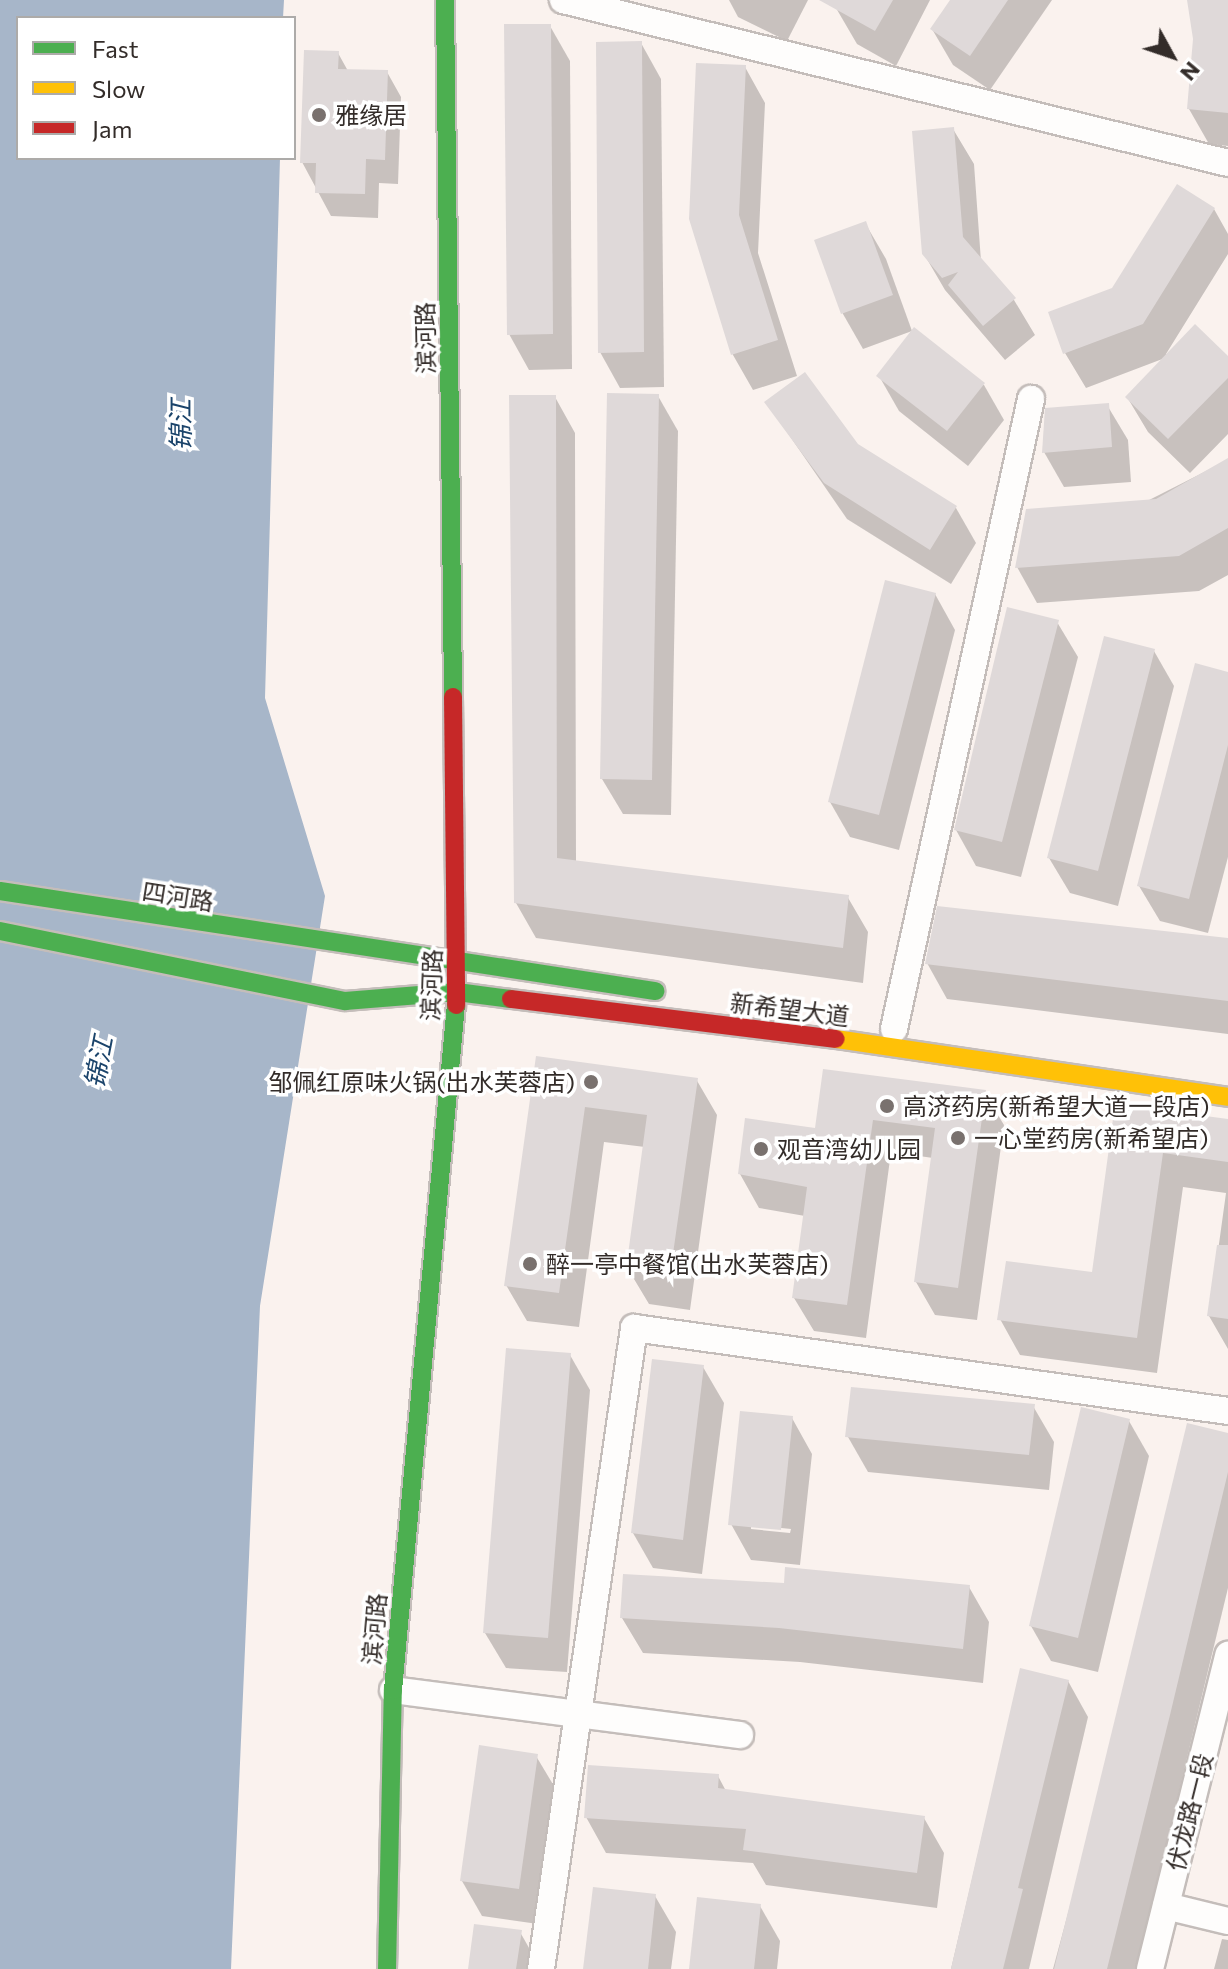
<!DOCTYPE html>
<meta charset="utf-8">
<style>
body{margin:0}
#map{position:relative;width:1228px;height:1969px;overflow:hidden;background:#faf2ee;font-family:Commissioner,"Noto Sans SC",sans-serif}
div>[style]{position:absolute}
[style*='--x']{left:calc(var(--x)*1px);top:calc(var(--y)*1px);width:calc(var(--w)*1px);rotate:calc(var(--a)*1deg)}
.water>*{inset:0;background:#a7b6c9}
.shadow>*{inset:0;background:#0003}
.building>*{inset:0;background:#dfd9d9}
.roads{filter:drop-shadow(2px 0 #c4bdba) drop-shadow(-2px 0 #c4bdba) drop-shadow(0 2px #c4bdba) drop-shadow(0 -2px #c4bdba)}
.street>*{height:26px;margin:-13px;padding:0 13px;transform-origin:13px;border-radius:13px;background:#fefdfc}
.fast>*{height:18px;margin:-9px;padding:0 9px;transform-origin:9px;border-radius:9px;background:#4caf50}
.slow>*{height:18px;margin:-9px;padding:0 9px;transform-origin:9px;border-radius:9px;background:#ffc107}
.jam>*{height:18px;margin:-9px;padding:0 9px;transform-origin:9px;border-radius:9px;background:#c62828}
.dots>*{width:22px;height:22px;translate:-50% -50%;box-sizing:border-box;border:4px solid #fff;border-radius:50%}
span{translate:-50% -50%;white-space:nowrap;text-align:center;line-height:1.15;-webkit-text-stroke:7px #fff;paint-order:stroke}
.poi-label{font-size:24px;color:#332c29}
.left{translate:0 -50%;text-align:left}
.right{translate:-100% -50%;text-align:right}
.street-label{font-size:24px;color:#332c29}
.water-label{font-size:26px;color:#1b446b;font-style:italic}
.legend{position:absolute;left:16px;top:16px;width:280px;height:144px;box-sizing:border-box;background:#fff;border:2px solid #adaba9;margin:0;padding:10px 14px;list-style:none;font-size:24px;color:#332c29}
.legend li{display:flex;align-items:center;gap:16px;height:40px}
.legend b{width:40px;border:2px solid #adaba9}
.north{position:absolute;left:1132px;top:16px;width:80px;height:80px;-webkit-text-stroke:6px #fff;paint-order:stroke;rotate:130deg;font-size:22px;font-weight:700;line-height:32px;text-align:center;color:#332c29}
.north::after{content:'';display:block;margin:auto;width:28px;height:36px;background:#332c29;clip-path:polygon(50% 0,100% 100%,50% 72%,0 100%)}
</style>
<div id="map">
<div class="water">
<div style="clip-path:polygon(0 0,284px 0,283px 18px,18px 18px,18px 158px,280px 158px,265px 698px,325px 896px,260px 1306px,231px 1969px,0 1969px)"></div>
</div>
<div class="shadow">
<div style="clip-path:polygon(729px 0,808px 0,787px 41px,738px 17px)"></div>
<div style="clip-path:polygon(841px 0,930px 0,896px 66px,857px 44px,836px 8px)"></div>
<div style="clip-path:polygon(952px 0,1052px 0,990px 90px,953px 65px,932px 29px)"></div>
<div style="clip-path:polygon(1189px 0,1228px 0,1228px 146px,1209px 144px,1189px 109px,1195px 39px)"></div>
<div style="clip-path:polygon(550px 26px,570px 61px,572px 369px,529px 370px,509px 334px)"></div>
<div style="clip-path:polygon(641px 43px,661px 79px,664px 387px,620px 388px,600px 352px)"></div>
<div style="clip-path:polygon(338px 53px,348px 71px,387px 72px,401px 97px,398px 184px,379px 183px,378px 218px,331px 216px,302px 162px)"></div>
<div style="clip-path:polygon(745px 67px,765px 103px,758px 253px,797px 376px,753px 390px,733px 355px,691px 219px)"></div>
<div style="clip-path:polygon(953px 129px,974px 164px,981px 261px,1014px 300px,1035px 335px,1005px 360px,945px 290px,924px 254px)"></div>
<div style="clip-path:polygon(1214px 209px,1228px 234px,1228px 254px,1166px 354px,1228px 359px,1228px 434px,1190px 473px,1148px 432px,1127px 397px,1165px 358px,1086px 388px,1065px 353px,1114px 289px)"></div>
<div style="clip-path:polygon(865px 223px,886px 259px,912px 331px,863px 349px,843px 314px,816px 241px)"></div>
<div style="clip-path:polygon(879px 376px,984px 385px,1004px 420px,968px 466px,899px 411px)"></div>
<div style="clip-path:polygon(658px 396px,678px 431px,671px 815px,623px 814px,602px 779px)"></div>
<div style="clip-path:polygon(555px 397px,575px 433px,576px 863px,847px 896px,868px 932px,863px 983px,536px 938px,516px 903px)"></div>
<div style="clip-path:polygon(767px 403px,857px 446px,956px 508px,976px 543px,951px 584px,847px 519px)"></div>
<div style="clip-path:polygon(1107px 405px,1128px 440px,1131px 482px,1064px 487px,1044px 452px)"></div>
<div style="clip-path:polygon(1228px 460px,1228px 575px,1199px 591px,1037px 603px,1017px 567px)"></div>
<div style="clip-path:polygon(935px 594px,955px 630px,899px 850px,850px 837px,830px 802px)"></div>
<div style="clip-path:polygon(1057px 622px,1078px 657px,1021px 877px,976px 866px,956px 830px)"></div>
<div style="clip-path:polygon(1154px 651px,1174px 686px,1118px 906px,1070px 893px,1049px 858px)"></div>
<div style="clip-path:polygon(1228px 674px,1228px 857px,1208px 933px,1160px 921px,1139px 886px)"></div>
<div style="clip-path:polygon(1228px 940px,1228px 1034px,947px 999px,927px 963px)"></div>
<div style="clip-path:polygon(537px 1058px,696px 1079px,717px 1115px,690px 1310px,649px 1304px,628px 1269px,645px 1147px,604px 1142px,579px 1327px,527px 1321px,506px 1285px)"></div>
<div style="clip-path:polygon(984px 1092px,1004px 1125px,977px 1320px,935px 1315px,916px 1282px,933px 1158px,891px 1152px,866px 1338px,814px 1331px,794px 1298px,805px 1216px,759px 1208px,740px 1174px,817px 1130px)"></div>
<div style="clip-path:polygon(1117px 1106px,1228px 1121px,1228px 1349px,1209px 1316px,1226px 1193px,1183px 1187px,1157px 1373px,1020px 1355px,1000px 1319px,1093px 1274px)"></div>
<div style="clip-path:polygon(570px 1355px,590px 1390px,567px 1672px,506px 1668px,485px 1633px)"></div>
<div style="clip-path:polygon(703px 1367px,724px 1403px,702px 1574px,653px 1568px,633px 1533px)"></div>
<div style="clip-path:polygon(1033px 1406px,1054px 1442px,1049px 1490px,868px 1472px,848px 1437px)"></div>
<div style="clip-path:polygon(evenodd,792px 1418px,812px 1454px,800px 1565px,751px 1560px,731px 1524px,792px 1418px,751px 1525px,791px 1529px,790px 1533px,751px 1529px,751px 1525px)"></div>
<div style="clip-path:polygon(1129px 1421px,1149px 1456px,1098px 1672px,1051px 1661px,1031px 1626px)"></div>
<div style="clip-path:polygon(1228px 1435px,1228px 1588px,1136px 1969px,1053px 1969px,1116px 1735px)"></div>
<div style="clip-path:polygon(785px 1585px,969px 1587px,989px 1622px,983px 1683px,800px 1662px,643px 1653px,622px 1618px)"></div>
<div style="clip-path:polygon(1021px 1670px,1068px 1681px,1088px 1717px,1029px 1969px,951px 1969px)"></div>
<div style="clip-path:polygon(536px 1756px,557px 1791px,538px 1924px,482px 1916px,462px 1881px)"></div>
<div style="clip-path:polygon(718px 1776px,726px 1791px,924px 1818px,944px 1853px,937px 1908px,766px 1885px,753px 1863px,606px 1853px,586px 1817px)"></div>
<div style="clip-path:polygon(655px 1896px,676px 1932px,671px 1969px,585px 1969px)"></div>
<div style="clip-path:polygon(760px 1906px,780px 1941px,777px 1969px,691px 1969px)"></div>
<div style="clip-path:polygon(520px 1932px,541px 1969px,470px 1969px)"></div>
<div style="clip-path:polygon(1222px 1939px,1228px 1940px,1228px 1969px,1214px 1969px)"></div>
</div>
<div class="building">
<div style="clip-path:polygon(819px 0,893px 0,875px 31px)"></div>
<div style="clip-path:polygon(950px 0,1008px 0,970px 56px,930px 29px)"></div>
<div style="clip-path:polygon(1187px 0,1228px 0,1228px 113px,1187px 109px,1193px 39px)"></div>
<div style="clip-path:polygon(504px 24px,551px 24px,553px 334px,507px 335px)"></div>
<div style="clip-path:polygon(642px 41px,644px 352px,598px 353px,596px 42px)"></div>
<div style="clip-path:polygon(304px 50px,339px 51px,338px 69px,388px 70px,385px 160px,366px 159px,365px 194px,315px 193px,316px 163px,300px 163px)"></div>
<div style="clip-path:polygon(696px 63px,746px 65px,739px 215px,778px 340px,731px 355px,689px 219px)"></div>
<div style="clip-path:polygon(954px 127px,963px 237px,1016px 298px,983px 326px,948px 285px,958px 272px,942px 278px,922px 254px,912px 131px)"></div>
<div style="clip-path:polygon(1177px 184px,1215px 208px,1143px 324px,1063px 354px,1048px 312px,1112px 288px)"></div>
<div style="clip-path:polygon(866px 221px,893px 295px,841px 314px,814px 240px)"></div>
<div style="clip-path:polygon(1195px 324px,1228px 356px,1228px 378px,1168px 439px,1125px 397px)"></div>
<div style="clip-path:polygon(914px 327px,985px 383px,947px 431px,876px 376px)"></div>
<div style="clip-path:polygon(805px 372px,858px 444px,957px 506px,930px 550px,824px 483px,764px 402px)"></div>
<div style="clip-path:polygon(607px 393px,659px 394px,652px 780px,600px 779px)"></div>
<div style="clip-path:polygon(509px 395px,556px 395px,557px 858px,849px 895px,843px 948px,514px 903px)"></div>
<div style="clip-path:polygon(1109px 403px,1112px 447px,1042px 453px,1045px 408px)"></div>
<div style="clip-path:polygon(1228px 458px,1228px 528px,1179px 556px,1015px 568px,1026px 509px,1156px 499px)"></div>
<div style="clip-path:polygon(885px 580px,936px 593px,879px 815px,828px 802px)"></div>
<div style="clip-path:polygon(1007px 607px,1059px 620px,1002px 842px,954px 830px)"></div>
<div style="clip-path:polygon(1104px 636px,1155px 649px,1098px 871px,1047px 858px)"></div>
<div style="clip-path:polygon(1195px 663px,1228px 672px,1228px 745px,1189px 899px,1137px 886px)"></div>
<div style="clip-path:polygon(937px 906px,1228px 938px,1228px 1001px,925px 964px)"></div>
<div style="clip-path:polygon(536px 1056px,698px 1078px,670px 1275px,626px 1269px,647px 1115px,585px 1107px,559px 1293px,504px 1286px)"></div>
<div style="clip-path:polygon(823px 1069px,986px 1090px,958px 1288px,914px 1282px,935px 1128px,873px 1120px,847px 1305px,792px 1298px,807px 1187px,738px 1174px,745px 1118px,815px 1128px)"></div>
<div style="clip-path:polygon(1115px 1104px,1228px 1119px,1228px 1162px,1163px 1153px,1137px 1338px,997px 1320px,1006px 1261px,1092px 1272px)"></div>
<div style="clip-path:polygon(1217px 1245px,1228px 1245px,1228px 1319px,1207px 1316px)"></div>
<div style="clip-path:polygon(506px 1348px,571px 1353px,548px 1638px,483px 1633px)"></div>
<div style="clip-path:polygon(652px 1359px,704px 1365px,683px 1540px,631px 1533px)"></div>
<div style="clip-path:polygon(851px 1387px,1035px 1404px,1029px 1455px,845px 1437px)"></div>
<div style="clip-path:polygon(1081px 1407px,1130px 1419px,1078px 1638px,1029px 1626px)"></div>
<div style="clip-path:polygon(740px 1411px,793px 1416px,781px 1530px,728px 1525px)"></div>
<div style="clip-path:polygon(1187px 1423px,1228px 1433px,1228px 1472px,1170px 1715px,1107px 1969px,1054px 1969px)"></div>
<div style="clip-path:polygon(785px 1567px,970px 1585px,963px 1649px,779px 1628px,620px 1618px,623px 1574px,784px 1583px)"></div>
<div style="clip-path:polygon(1020px 1668px,1069px 1680px,1018px 1888px,1023px 1889px,1003px 1969px,951px 1969px)"></div>
<div style="clip-path:polygon(479px 1745px,538px 1754px,519px 1889px,460px 1881px)"></div>
<div style="clip-path:polygon(588px 1765px,719px 1774px,718px 1788px,925px 1816px,917px 1873px,743px 1850px,746px 1829px,584px 1818px)"></div>
<div style="clip-path:polygon(593px 1887px,656px 1894px,648px 1969px,583px 1969px)"></div>
<div style="clip-path:polygon(697px 1897px,761px 1904px,754px 1969px,689px 1969px)"></div>
<div style="clip-path:polygon(474px 1924px,522px 1930px,516px 1969px,468px 1969px)"></div>
</div>
<div class="roads">
<div class="street">
<div style="--x:563;--y:0;--w:685;--a:13.77"></div>
<div style="--x:894;--y:1029;--w:645;--a:-77.73"></div>
<div style="--x:393;--y:1690;--w:350;--a:7.4"></div>
<div style="--x:1166;--y:1906;--w:64;--a:13.6"></div>
<div style="--x:541;--y:1969;--w:648;--a:-81.74"></div>
<div style="--x:634;--y:1328;--w:600;--a:7.95"></div>
<div style="--x:1150;--y:1969;--w:324;--a:-76"></div>
</div>
<div class="fast">
<div style="--x:445;--y:0;--w:697;--a:89.34"></div>
<div style="--x:0;--y:891;--w:663;--a:8.68"></div>
<div style="--x:0;--y:931;--w:352;--a:11.5"></div>
<div style="--x:345;--y:1001;--w:112;--a:-4.6"></div>
<div style="--x:457;--y:992;--w:54;--a:7.4"></div>
<div style="--x:387;--y:1969;--w:279;--a:-88.8"></div>
<div style="--x:393;--y:1690;--w:688;--a:-84.75"></div>
</div>
<div class="slow">
<div style="--x:836;--y:1039;--w:396;--a:8.4"></div>
</div>
<div class="jam">
<div style="--x:453;--y:697;--w:308;--a:89.4"></div>
<div style="--x:511;--y:999;--w:327;--a:7"></div>
</div>
</div>
<div class="dots">
<div style="left:319px;top:115px;background:#79716e"></div>
<div style="left:591px;top:1082px;background:#79716e"></div>
<div style="left:887px;top:1106px;background:#79716e"></div>
<div style="left:958px;top:1138px;background:#79716e"></div>
<div style="left:761px;top:1149px;background:#79716e"></div>
<div style="left:530px;top:1264px;background:#79716e"></div>
</div>
<div class="poi-label">
<span class="left" style="left:335px;top:115px">雅缘居</span>
<span class="right" style="left:575px;top:1082px">邹佩红原味火锅(出水芙蓉店)</span>
<span class="left" style="left:903px;top:1106px">高济药房(新希望大道一段店)</span>
<span class="left" style="left:974px;top:1138px">一心堂药房(新希望店)</span>
<span class="left" style="left:777px;top:1149px">观音湾幼儿园</span>
<span class="left" style="left:546px;top:1264px">醉一亭中餐馆(出水芙蓉店)</span>
</div>
<div class="street-label">
<span style="left:425px;top:338px;rotate:-91deg">滨河路</span>
<span style="left:178px;top:896px;rotate:9deg">四河路</span>
<span style="left:431px;top:985px;rotate:-88deg">滨河路</span>
<span style="left:790px;top:1009px;rotate:7deg">新希望大道</span>
<span style="left:374px;top:1629px;rotate:-85deg">滨河路</span>
<span style="left:1189px;top:1812px;rotate:-76deg">伏龙路一段</span>
</div>
<div class="water-label">
<span style="left:180px;top:425px;rotate:-90deg">锦江</span>
<span style="left:98px;top:1062px;rotate:-79deg">锦江</span>
</div>
<ul class="legend">
<li><b style="height:10px;background:#4caf50"></b>Fast</li>
<li><b style="height:10px;background:#ffc107"></b>Slow</li>
<li><b style="height:10px;background:#c62828"></b>Jam</li>
</ul>
<div class="north">N</div>
</div>
